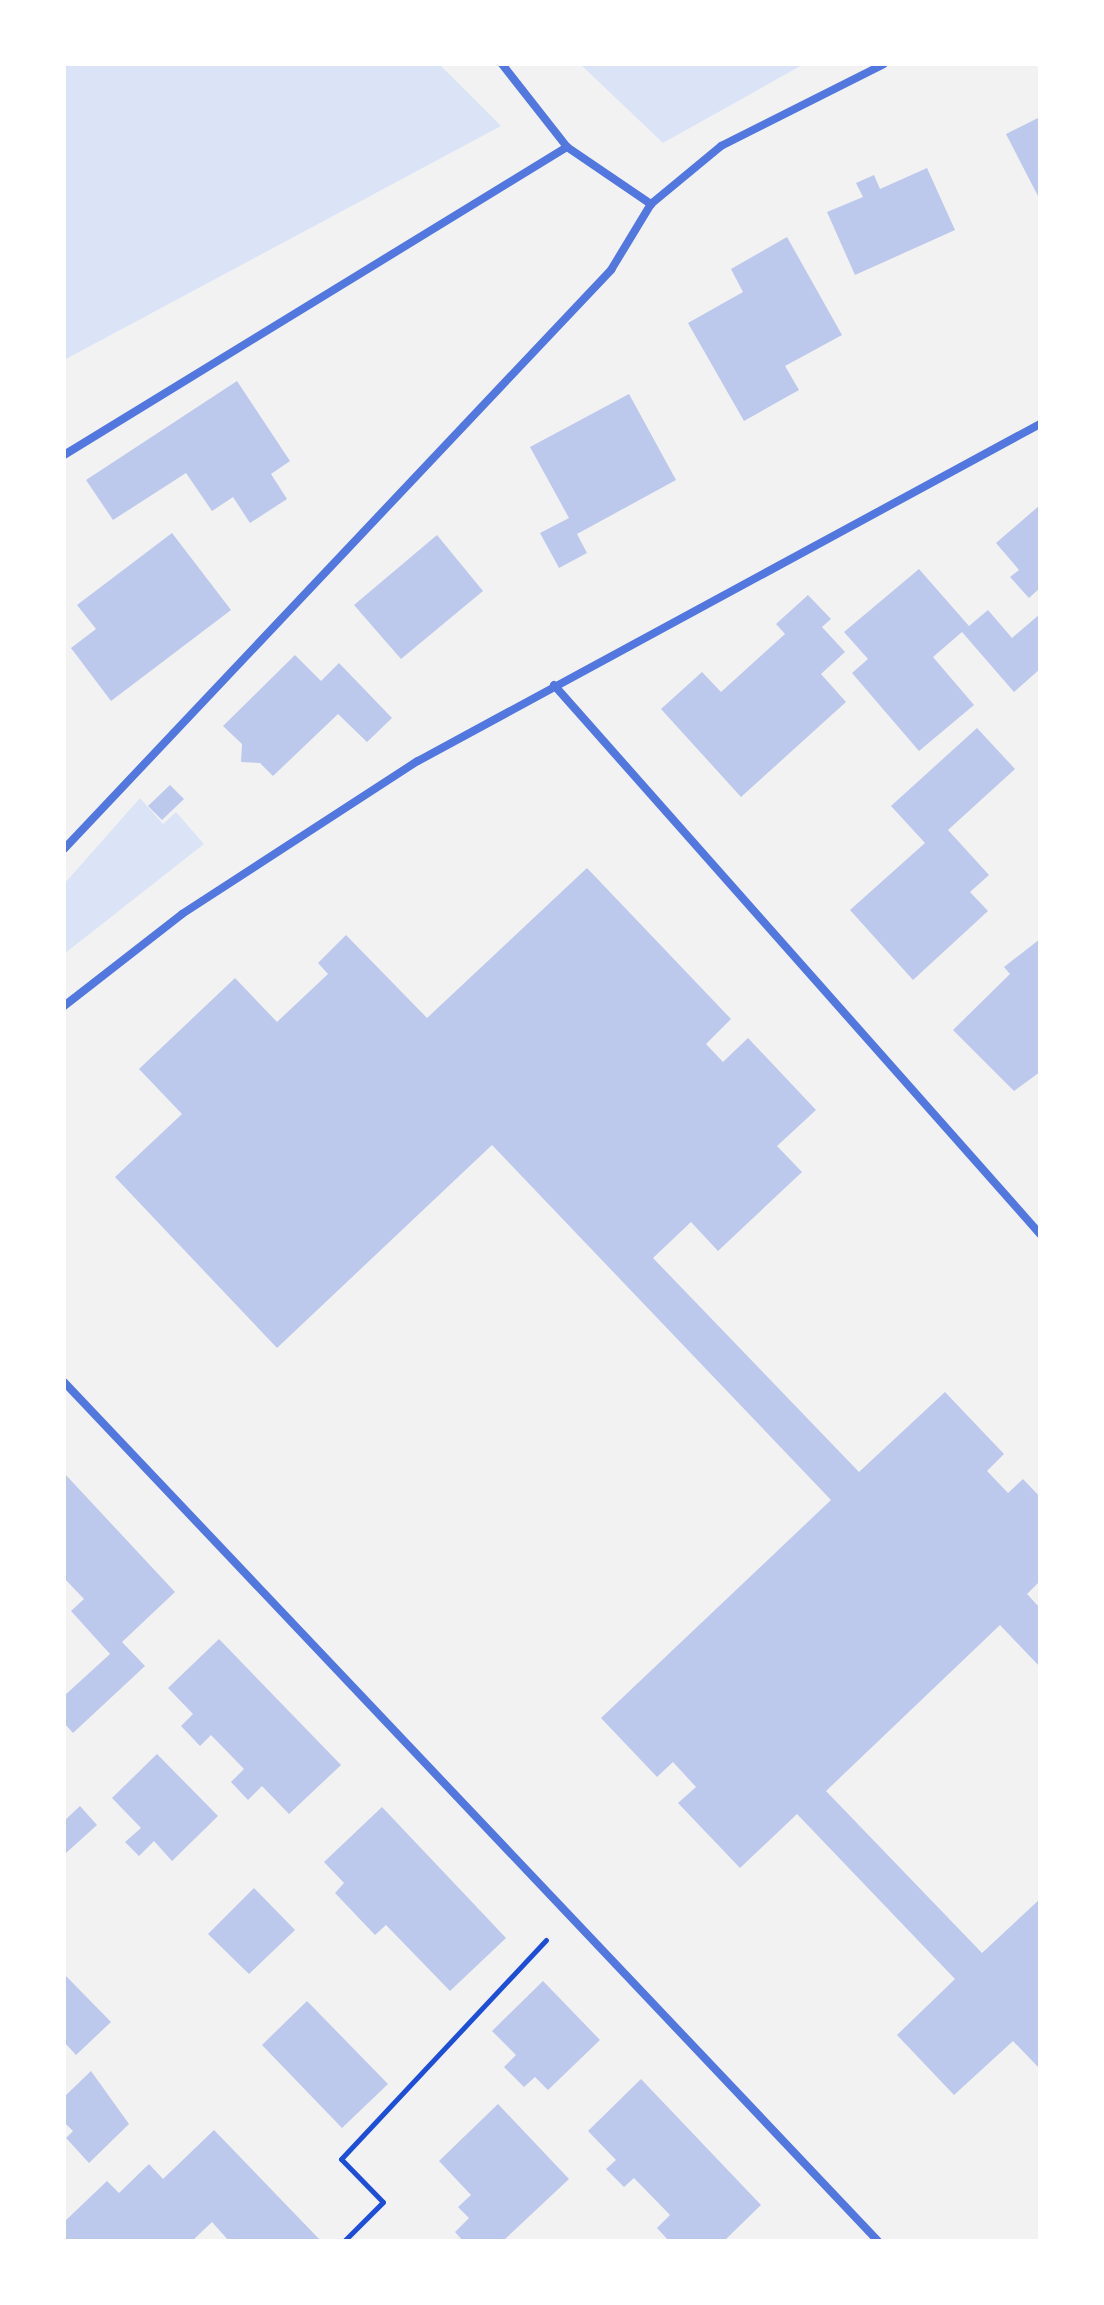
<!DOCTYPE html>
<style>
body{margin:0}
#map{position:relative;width:1104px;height:2305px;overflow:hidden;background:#f2f2f2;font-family:Ubuntu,sans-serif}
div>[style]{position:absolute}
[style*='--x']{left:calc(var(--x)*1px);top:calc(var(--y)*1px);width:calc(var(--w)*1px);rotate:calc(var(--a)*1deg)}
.green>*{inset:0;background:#dbe4f7}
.building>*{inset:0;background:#bdc9ec}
.path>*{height:5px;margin:-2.5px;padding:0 2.5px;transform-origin:2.5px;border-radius:2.5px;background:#1d4ed8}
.minor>*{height:8px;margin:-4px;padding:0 4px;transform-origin:4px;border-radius:4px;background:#5277de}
span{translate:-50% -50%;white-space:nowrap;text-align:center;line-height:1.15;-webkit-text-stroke:6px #fff;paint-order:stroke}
.frame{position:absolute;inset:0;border:66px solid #fff;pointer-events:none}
</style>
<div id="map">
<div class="green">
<div style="clip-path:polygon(64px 64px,439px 64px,501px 126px,64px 360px)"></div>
<div style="clip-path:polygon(580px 64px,804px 64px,663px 143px)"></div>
<div style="clip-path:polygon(140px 798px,163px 824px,176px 812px,204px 844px,64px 954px,64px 884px)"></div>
</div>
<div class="building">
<div style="clip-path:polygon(1040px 117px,1040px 200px,1006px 134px)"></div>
<div style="clip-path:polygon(927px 168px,955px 230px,855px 275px,827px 212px,863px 197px,856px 183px,874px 175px,880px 189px)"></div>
<div style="clip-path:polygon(787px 237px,842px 335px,785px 366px,799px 390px,744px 421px,688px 323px,743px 292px,731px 269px)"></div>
<div style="clip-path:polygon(237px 381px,290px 461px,271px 474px,287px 499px,250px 523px,233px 497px,212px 511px,186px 473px,113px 520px,86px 480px)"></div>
<div style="clip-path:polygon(629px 394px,676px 480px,577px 534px,587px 553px,559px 568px,540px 533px,569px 518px,530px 447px)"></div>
<div style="clip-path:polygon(1040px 505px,1040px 588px,1029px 598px,1010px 577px,1019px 570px,996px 543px)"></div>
<div style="clip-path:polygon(172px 533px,231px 610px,111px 701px,71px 648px,96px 629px,77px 605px)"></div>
<div style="clip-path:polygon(437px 535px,483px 591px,401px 659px,354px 605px)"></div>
<div style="clip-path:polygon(919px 569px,969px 626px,988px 610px,1012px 638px,1040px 614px,1040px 669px,1014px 692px,962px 632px,933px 657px,974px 705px,919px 751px,852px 673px,868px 659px,844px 632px)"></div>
<div style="clip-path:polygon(808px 595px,831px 619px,822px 627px,845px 652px,821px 674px,846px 702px,741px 797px,661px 709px,702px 672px,721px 692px,785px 634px,776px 624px)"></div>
<div style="clip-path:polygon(295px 655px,321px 681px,339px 663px,392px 718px,367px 742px,338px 714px,273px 776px,260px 763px,241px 762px,242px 744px,223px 726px)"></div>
<div style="clip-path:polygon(977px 728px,1015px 769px,948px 830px,989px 875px,970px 892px,988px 911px,913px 980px,850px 910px,925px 843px,891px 806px)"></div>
<div style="clip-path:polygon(170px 785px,184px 799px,162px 820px,148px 806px)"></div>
<div style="clip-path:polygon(587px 868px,731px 1019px,706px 1044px,723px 1062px,748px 1038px,816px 1110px,777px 1146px,802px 1172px,718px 1251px,691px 1222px,653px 1258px,859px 1472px,945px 1392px,1004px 1454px,987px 1471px,1008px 1493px,1023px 1479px,1040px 1497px,1040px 1581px,1027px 1594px,1040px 1608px,1040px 1667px,1000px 1625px,826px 1791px,982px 1953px,1040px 1899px,1040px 2069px,1013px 2041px,954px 2095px,897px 2035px,955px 1979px,797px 1814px,740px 1868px,678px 1803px,696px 1787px,673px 1762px,657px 1777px,601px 1718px,831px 1500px,492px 1145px,277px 1348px,115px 1177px,182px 1114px,139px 1069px,235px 978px,277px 1022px,328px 974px,318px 963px,346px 935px,427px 1018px)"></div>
<div style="clip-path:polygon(1040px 939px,1040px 1072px,1014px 1091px,953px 1030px,1010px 974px,1004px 967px)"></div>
<div style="clip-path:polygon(64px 1473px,175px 1592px,122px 1642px,145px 1666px,73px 1733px,64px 1723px,64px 1696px,110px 1654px,71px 1611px,84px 1599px,64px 1578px)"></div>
<div style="clip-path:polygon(219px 1639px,341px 1765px,289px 1814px,262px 1786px,248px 1800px,231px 1782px,244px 1769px,211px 1735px,200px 1746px,181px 1726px,193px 1714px,168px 1688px)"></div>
<div style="clip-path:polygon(157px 1754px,218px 1816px,172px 1861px,154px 1841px,139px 1856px,125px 1842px,141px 1828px,112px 1798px)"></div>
<div style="clip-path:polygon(80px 1806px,97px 1825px,66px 1853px,64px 1821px)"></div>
<div style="clip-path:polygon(382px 1807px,506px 1938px,450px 1991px,386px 1925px,375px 1935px,335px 1893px,344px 1883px,324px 1862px)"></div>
<div style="clip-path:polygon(254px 1888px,295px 1930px,249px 1974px,208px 1934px)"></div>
<div style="clip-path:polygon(64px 1974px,111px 2022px,76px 2055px,64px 2042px)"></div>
<div style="clip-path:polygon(543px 1981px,600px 2040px,548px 2090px,535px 2077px,524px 2087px,504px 2067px,516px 2055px,492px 2031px)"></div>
<div style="clip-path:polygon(307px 2001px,388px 2084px,342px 2128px,262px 2045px)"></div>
<div style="clip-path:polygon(91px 2071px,129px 2124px,89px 2163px,66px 2138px,73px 2131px,64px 2122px,64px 2097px)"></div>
<div style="clip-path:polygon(641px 2079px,761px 2205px,724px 2241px,669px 2241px,657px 2228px,670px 2215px,634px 2178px,624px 2187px,606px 2169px,616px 2160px,588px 2131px)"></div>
<div style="clip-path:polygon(498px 2104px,569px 2179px,503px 2241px,463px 2241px,455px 2232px,469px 2218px,458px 2207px,471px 2195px,439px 2161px)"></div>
<div style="clip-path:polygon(214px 2130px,321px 2241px,229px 2241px,212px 2222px,192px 2241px,64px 2240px,64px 2222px,107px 2181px,119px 2193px,149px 2164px,163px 2179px)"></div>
</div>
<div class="path">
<div style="--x:344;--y:2241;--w:55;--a:-45"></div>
<div style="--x:383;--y:2202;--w:60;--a:-134.3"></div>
<div style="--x:341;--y:2159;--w:300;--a:-46.9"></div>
</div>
<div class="minor">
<div style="--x:502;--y:64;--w:105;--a:51.9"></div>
<div style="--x:567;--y:147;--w:102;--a:34.2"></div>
<div style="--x:64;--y:455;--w:590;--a:-31.48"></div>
<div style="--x:554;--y:685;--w:733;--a:48.48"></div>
<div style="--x:64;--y:849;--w:797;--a:-46.63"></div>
<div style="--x:611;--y:270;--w:77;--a:-58.8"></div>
<div style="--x:651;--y:204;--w:91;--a:-39.6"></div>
<div style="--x:721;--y:146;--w:182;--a:-26.7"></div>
<div style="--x:64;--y:1006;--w:150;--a:-37.9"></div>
<div style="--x:182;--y:914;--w:281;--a:-33"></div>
<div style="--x:418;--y:761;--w:707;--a:-28.45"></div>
<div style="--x:64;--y:1382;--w:1183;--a:46.54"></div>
</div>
<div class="frame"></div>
</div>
